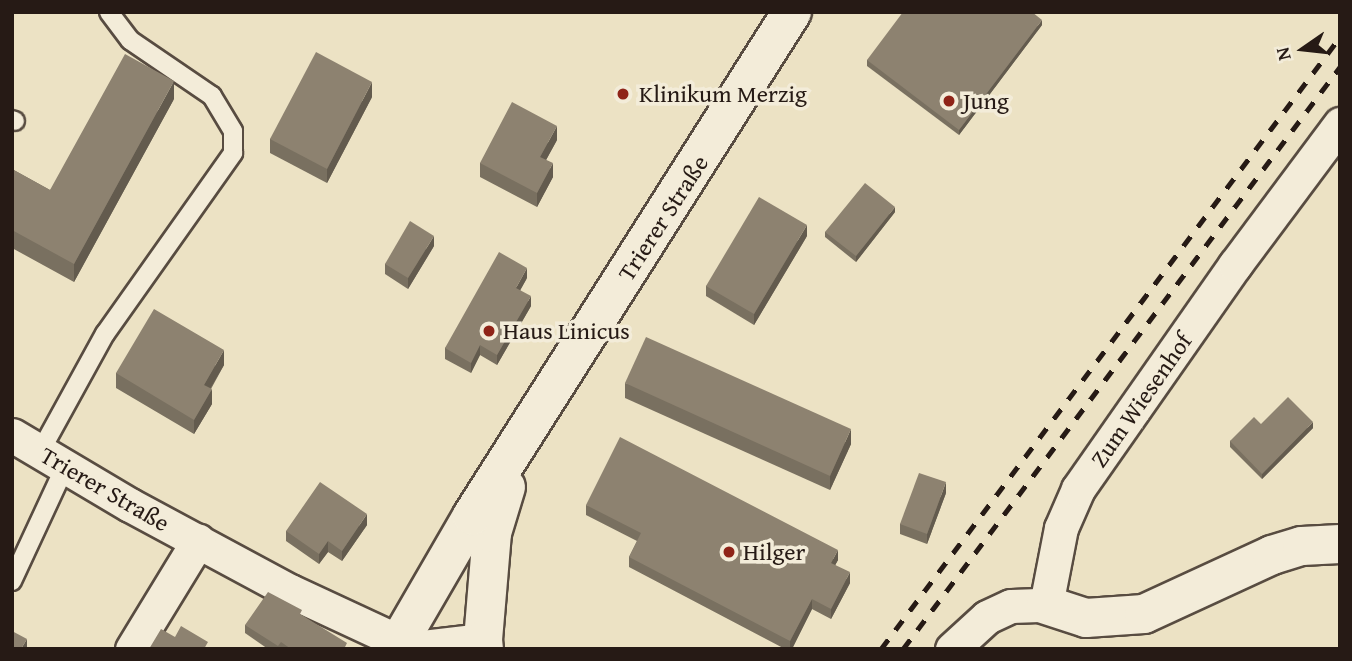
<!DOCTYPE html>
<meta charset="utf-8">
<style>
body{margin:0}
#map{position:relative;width:1352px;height:661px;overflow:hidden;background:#ece2c4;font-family:"Gentium Book Plus",serif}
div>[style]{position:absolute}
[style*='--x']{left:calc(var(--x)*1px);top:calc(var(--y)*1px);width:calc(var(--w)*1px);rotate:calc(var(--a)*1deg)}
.roads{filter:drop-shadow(2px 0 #584c41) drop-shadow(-2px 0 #584c41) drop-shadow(0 2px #584c41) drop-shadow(0 -2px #584c41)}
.service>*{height:18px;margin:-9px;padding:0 9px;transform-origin:9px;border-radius:9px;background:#f3ecd9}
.minor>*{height:33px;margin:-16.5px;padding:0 16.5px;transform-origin:16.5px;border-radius:16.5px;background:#f3ecd9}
.tertiary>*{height:38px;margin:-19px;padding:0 19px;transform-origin:19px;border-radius:19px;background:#f3ecd9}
.secondary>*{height:38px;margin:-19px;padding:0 19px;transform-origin:19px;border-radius:19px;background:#f3ecd9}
.rail>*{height:5px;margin-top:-2.5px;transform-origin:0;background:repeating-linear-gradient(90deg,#261a15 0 12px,transparent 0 24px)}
.wall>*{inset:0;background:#797060}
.shaded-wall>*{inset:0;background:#635b4e}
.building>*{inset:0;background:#8d8270}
.dots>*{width:19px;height:19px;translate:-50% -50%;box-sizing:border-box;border:4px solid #f3ecd9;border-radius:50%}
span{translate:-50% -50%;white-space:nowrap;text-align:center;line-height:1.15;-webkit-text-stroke:7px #f3ecd9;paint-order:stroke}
.poi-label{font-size:24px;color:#261a15}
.left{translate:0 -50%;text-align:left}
.street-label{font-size:24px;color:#261a15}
.frame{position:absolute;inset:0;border:14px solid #261a15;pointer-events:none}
.north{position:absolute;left:1268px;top:14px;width:70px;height:70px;-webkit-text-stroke:5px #f3ecd9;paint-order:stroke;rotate:256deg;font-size:19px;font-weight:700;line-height:28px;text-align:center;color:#261a15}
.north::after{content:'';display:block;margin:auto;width:24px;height:32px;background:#261a15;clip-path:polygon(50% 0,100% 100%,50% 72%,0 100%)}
</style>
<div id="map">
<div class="roads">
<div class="service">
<div style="--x:12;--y:120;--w:3;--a:18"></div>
<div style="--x:40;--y:452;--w:135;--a:-61.2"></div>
<div style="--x:105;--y:334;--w:222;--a:-54.7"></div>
<div style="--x:233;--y:153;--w:22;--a:-90"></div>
<div style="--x:233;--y:131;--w:41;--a:-121"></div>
<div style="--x:212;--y:96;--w:99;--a:-145.7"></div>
<div style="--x:130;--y:40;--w:35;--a:-127"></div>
<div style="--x:12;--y:581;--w:126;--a:-65.1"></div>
</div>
<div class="minor">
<div style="--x:12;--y:435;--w:137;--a:30.7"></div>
<div style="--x:130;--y:505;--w:182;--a:28.3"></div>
<div style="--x:290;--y:591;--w:121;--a:24.9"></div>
<div style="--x:400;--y:642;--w:24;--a:12"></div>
<div style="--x:423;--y:647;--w:60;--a:-6.7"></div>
<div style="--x:132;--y:649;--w:127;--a:-58.6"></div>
<div style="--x:952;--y:649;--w:47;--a:-42.4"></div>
<div style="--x:987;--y:617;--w:26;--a:-25"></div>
<div style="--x:1011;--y:606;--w:35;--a:-2"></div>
<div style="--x:1046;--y:605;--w:78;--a:-79"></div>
<div style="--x:1061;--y:528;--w:43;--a:-66.4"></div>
<div style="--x:1078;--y:489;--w:274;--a:-55"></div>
<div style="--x:1235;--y:265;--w:176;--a:-53.3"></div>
</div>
<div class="tertiary">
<div style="--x:483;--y:640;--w:107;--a:-85.2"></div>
<div style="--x:492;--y:533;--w:48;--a:-73.1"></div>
<div style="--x:395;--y:649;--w:154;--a:-59.9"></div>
<div style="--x:472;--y:516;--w:597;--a:-57.59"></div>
</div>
<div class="secondary">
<div style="--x:1046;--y:605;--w:42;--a:18"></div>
<div style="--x:1086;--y:618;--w:58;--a:-3.9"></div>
<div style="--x:1144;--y:614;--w:141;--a:-24.7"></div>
<div style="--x:1272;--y:555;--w:31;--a:-17"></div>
<div style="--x:1302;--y:546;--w:38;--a:-3"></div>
<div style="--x:483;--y:640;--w:9;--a:84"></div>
</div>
</div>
<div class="rail">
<div style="--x:881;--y:649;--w:765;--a:-53.13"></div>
<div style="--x:903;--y:649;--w:728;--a:-53.1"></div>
</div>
<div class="wall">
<div style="clip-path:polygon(1042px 25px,959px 135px,867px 66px,867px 60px)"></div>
<div style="clip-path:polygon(372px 97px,327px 183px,270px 153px,270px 139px)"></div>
<div style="clip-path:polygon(174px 99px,74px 282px,12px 248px,12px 169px,50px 190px)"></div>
<div style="clip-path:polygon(557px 140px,546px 160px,553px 177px,537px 207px,480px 177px,480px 163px)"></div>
<div style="clip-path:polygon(895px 212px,856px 262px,825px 237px,825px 232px)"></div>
<div style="clip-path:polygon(807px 236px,754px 325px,706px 296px,706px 286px)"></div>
<div style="clip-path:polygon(434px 246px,408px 289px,385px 274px,385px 264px)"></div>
<div style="clip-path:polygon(527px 278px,520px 290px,531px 306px,497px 365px,480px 355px,471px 373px,445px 359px,445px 348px)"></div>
<div style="clip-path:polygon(224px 365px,211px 389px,212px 404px,194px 434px,116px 388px,116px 373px)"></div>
<div style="clip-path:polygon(625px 383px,851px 444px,830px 490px,625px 398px)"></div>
<div style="clip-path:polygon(1261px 424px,1313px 428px,1262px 479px,1230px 447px,1230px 441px)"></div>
<div style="clip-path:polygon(946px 493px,927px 544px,900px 534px,900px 524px)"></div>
<div style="clip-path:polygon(586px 505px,838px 560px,835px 565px,850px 583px,831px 619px,812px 609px,792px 649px,785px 649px,629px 567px,629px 557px,637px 541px,586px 515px)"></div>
<div style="clip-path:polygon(367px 525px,342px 561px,328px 552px,319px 564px,286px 541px,286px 531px)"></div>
<div style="clip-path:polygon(302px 615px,347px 649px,268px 649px,245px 633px,245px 625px)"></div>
</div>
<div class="shaded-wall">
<div style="clip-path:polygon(1042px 20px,1042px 25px,959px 135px,959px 130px)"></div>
<div style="clip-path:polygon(174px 81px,174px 99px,74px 282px,74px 264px)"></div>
<div style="clip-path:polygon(372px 82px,372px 97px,327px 183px,327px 169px)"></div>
<div style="clip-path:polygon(557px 126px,557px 140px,540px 171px,540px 157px)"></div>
<div style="clip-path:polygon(553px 163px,553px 177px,537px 207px,537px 193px)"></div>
<div style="clip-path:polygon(895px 207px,895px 212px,856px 262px,856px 256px)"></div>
<div style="clip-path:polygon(807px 225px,807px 236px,754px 325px,754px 314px)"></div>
<div style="clip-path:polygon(434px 236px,434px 246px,408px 289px,408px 278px)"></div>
<div style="clip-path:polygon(527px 268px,527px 278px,516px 298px,516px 288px)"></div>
<div style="clip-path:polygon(531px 296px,531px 306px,497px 365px,497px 355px)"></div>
<div style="clip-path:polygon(480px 345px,480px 355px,471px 373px,471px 363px)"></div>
<div style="clip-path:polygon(224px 350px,224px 365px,204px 399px,204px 385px)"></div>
<div style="clip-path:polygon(212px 389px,212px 404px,194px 434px,194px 420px)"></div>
<div style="clip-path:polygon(1313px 422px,1313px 428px,1262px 479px,1262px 474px)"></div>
<div style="clip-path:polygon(851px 429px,851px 444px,830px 490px,830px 476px)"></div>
<div style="clip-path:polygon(946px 482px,946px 493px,927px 544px,927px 534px)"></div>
<div style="clip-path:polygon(367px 514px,367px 525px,342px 561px,342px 551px)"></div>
<div style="clip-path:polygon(328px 541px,328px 552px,319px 564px,319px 554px)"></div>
<div style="clip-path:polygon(838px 550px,838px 560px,831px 573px,831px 563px)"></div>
<div style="clip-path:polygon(850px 572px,850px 583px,831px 619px,831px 609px)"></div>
<div style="clip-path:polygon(812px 599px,812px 609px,792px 649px,790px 649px,790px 641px)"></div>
<div style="clip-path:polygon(27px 639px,27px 649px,21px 649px)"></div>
</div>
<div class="building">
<div style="clip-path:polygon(903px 12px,1032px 12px,1042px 20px,959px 130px,867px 60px)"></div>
<div style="clip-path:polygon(316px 52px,372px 82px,327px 169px,270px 139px)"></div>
<div style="clip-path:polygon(125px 54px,174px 81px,74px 264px,12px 230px,12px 169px,50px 190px)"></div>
<div style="clip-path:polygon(512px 102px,557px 126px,540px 157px,553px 163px,537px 193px,480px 163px)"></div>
<div style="clip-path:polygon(865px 183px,895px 207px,856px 256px,825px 232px)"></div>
<div style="clip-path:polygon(759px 197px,807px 225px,754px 314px,706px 286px)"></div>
<div style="clip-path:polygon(410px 221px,434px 236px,408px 278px,385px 264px)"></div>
<div style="clip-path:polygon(499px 252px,527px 268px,516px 288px,531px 296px,497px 355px,480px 345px,471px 363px,445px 348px)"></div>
<div style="clip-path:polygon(154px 309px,224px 350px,204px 385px,212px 389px,194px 420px,116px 373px)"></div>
<div style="clip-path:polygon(646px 337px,851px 429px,830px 476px,625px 383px)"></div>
<div style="clip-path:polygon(1288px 397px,1313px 422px,1262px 474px,1230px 441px,1254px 417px,1261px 424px)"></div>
<div style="clip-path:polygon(620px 437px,838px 550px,831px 563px,850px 572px,831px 609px,812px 599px,790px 641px,629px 557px,641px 533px,586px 505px)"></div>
<div style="clip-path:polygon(919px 473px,946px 482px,927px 534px,900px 524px)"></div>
<div style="clip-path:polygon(320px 482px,367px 514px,342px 551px,328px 541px,319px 554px,286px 531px)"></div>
<div style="clip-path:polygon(268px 592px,302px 610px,300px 614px,347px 643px,344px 649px,291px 649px,281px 642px,278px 646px,245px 625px)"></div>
<div style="clip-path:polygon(181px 626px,208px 642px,204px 649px,149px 649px,161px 629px,175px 637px)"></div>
<div style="clip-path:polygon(12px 631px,27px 639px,21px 649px,12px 649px)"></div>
</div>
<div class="dots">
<div style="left:623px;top:94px;background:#8f2418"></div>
<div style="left:949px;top:101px;background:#8f2418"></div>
<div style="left:489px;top:331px;background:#8f2418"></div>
<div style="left:729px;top:552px;background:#8f2418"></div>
</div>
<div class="poi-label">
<span class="left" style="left:639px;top:94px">Klinikum Merzig</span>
<span class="left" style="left:963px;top:101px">Jung</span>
<span class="left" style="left:503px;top:331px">Haus Linicus</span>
<span class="left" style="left:743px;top:552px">Hilger</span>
</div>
<div class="street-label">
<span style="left:663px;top:218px;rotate:-57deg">Trierer Straße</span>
<span style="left:1141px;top:400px;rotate:-55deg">Zum Wiesenhof</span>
<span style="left:105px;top:489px;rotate:30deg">Trierer Straße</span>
</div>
<div class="frame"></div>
<div class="north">N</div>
</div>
